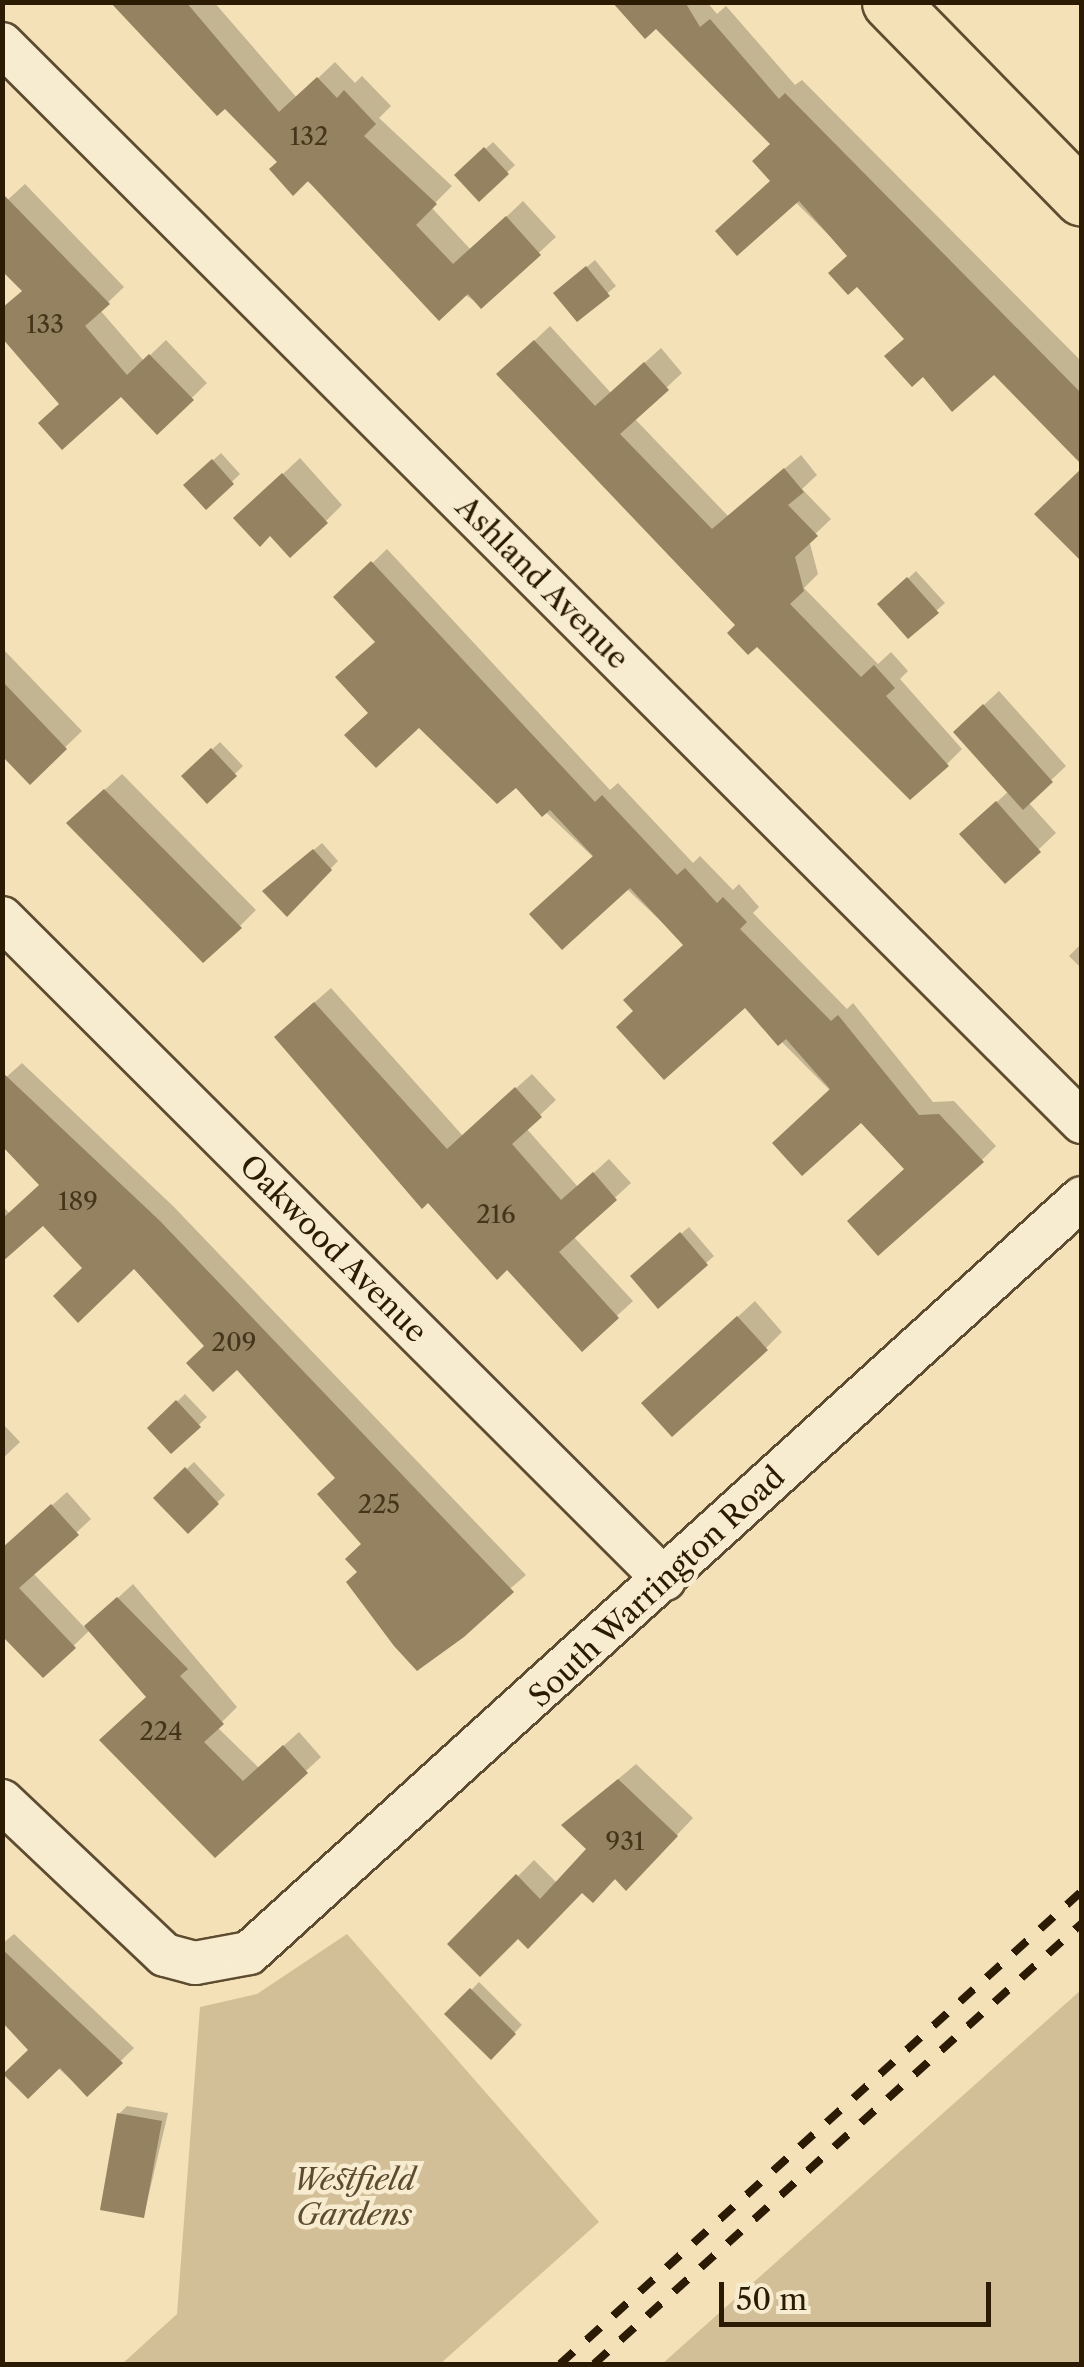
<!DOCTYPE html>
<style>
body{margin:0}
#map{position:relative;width:1084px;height:2367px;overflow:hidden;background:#f4e1b7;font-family:"Libre Caslon Text",serif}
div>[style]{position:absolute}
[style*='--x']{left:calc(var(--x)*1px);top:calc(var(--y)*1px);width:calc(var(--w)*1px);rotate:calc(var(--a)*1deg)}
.green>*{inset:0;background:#d2bf98}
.shadow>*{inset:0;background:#0003}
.building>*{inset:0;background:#948261}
.roads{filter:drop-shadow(2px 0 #5e4c30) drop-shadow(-2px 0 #5e4c30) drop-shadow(0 2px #5e4c30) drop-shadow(0 -2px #5e4c30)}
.minor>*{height:42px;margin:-21px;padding:0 21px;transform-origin:21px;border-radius:21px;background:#f8ecd0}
.major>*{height:55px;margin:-27.5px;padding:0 27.5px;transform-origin:27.5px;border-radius:27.5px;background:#f4e1b7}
.rail>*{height:8px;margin-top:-4px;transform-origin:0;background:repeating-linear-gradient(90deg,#2c1b03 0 18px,transparent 0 36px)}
span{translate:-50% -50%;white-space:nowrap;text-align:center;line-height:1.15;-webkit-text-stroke:9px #f8ecd0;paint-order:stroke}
.number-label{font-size:25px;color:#46351a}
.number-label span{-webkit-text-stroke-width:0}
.street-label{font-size:30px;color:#2c1b03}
.park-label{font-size:30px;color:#5e4c30;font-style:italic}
.frame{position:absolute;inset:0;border:5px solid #2c1b03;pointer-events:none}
.scale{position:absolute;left:719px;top:2282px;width:272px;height:45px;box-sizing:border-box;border:5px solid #2c1b03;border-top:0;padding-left:12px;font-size:30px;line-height:35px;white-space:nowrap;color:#2c1b03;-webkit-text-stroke:8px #f8ecd0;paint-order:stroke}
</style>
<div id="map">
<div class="green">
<div style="clip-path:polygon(347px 1934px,599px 2222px,440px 2364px,122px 2364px,177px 2314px,200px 2007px,257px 1994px)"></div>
<div style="clip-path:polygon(1081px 1990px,1081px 2364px,662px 2364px)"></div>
</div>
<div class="shadow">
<div style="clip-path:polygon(121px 2px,214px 2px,297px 98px,335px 62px,355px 83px,362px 76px,391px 106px,379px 118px,452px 186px,431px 207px,471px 250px,523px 201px,556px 237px,481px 306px,280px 162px)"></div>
<div style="clip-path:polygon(613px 2px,707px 2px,717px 14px,726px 6px,795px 85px,802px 80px,1082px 362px,1082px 462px,994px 372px,906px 338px,849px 255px,773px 180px,773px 144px,656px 26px)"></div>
<div style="clip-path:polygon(493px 142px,515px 165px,480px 199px,457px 175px)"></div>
<div style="clip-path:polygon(25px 184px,124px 287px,100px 310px,144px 361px,166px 340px,207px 383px,157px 432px,121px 393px,62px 403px,2px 205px)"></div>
<div style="clip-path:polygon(595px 260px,616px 286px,577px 319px,564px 286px)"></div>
<div style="clip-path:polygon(550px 326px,611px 393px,661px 348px,682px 373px,634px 418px,728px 516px,801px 455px,817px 475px,802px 489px,831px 519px,809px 540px,818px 574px,804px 588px,878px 664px,891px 652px,908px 671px,900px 679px,962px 749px,947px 764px,739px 625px,515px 359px)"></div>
<div style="clip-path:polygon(221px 453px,240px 474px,206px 507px,186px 485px)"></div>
<div style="clip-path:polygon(300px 458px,342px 505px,326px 521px,253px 502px)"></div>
<div style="clip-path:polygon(387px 549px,610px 790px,618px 783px,693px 863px,700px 856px,733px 890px,739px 884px,759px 907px,753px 913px,847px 1009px,853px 1003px,933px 1102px,954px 1101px,996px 1146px,982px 1160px,907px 1168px,745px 1005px,636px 1010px,685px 944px,516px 784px,419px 725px,371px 713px,378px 641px,337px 597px)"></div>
<div style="clip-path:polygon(916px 571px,945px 603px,908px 636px,881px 604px)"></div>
<div style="clip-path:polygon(2px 648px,82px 731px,30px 781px,2px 752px)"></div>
<div style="clip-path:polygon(999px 691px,1066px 766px,1028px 802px,1056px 833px,1005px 881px,979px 818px,1009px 791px,971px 717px)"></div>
<div style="clip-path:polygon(220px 742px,243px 766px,208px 801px,184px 776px)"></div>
<div style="clip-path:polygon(122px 774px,256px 910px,240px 926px,86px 807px)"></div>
<div style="clip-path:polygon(322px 843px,338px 861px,287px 914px,273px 884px)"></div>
<div style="clip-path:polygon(1082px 943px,1082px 969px,1069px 956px)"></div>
<div style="clip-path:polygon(331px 988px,463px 1136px,532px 1074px,556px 1100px,526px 1128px,578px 1187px,609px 1159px,631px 1183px,573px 1236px,633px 1301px,582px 1348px,292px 1022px)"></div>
<div style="clip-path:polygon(22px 1063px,174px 1207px,526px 1575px,418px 1668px,360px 1572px,364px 1543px,337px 1477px,237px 1366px,134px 1266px,85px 1268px,43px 1222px,2px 1259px,2px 1205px,10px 1214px,42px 1184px,2px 1081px)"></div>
<div style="clip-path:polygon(689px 1227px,714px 1256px,706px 1263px,641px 1268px)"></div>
<div style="clip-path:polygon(755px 1301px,782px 1332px,766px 1348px,661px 1387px)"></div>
<div style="clip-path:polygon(185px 1394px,207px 1417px,172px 1451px,150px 1428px)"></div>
<div style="clip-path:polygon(2px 1423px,20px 1442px,2px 1459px)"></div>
<div style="clip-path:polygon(194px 1462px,225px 1495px,188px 1531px,156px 1498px)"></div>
<div style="clip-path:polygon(67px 1492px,91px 1519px,33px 1573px,85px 1628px,133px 1584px,237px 1707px,217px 1727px,259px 1768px,299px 1732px,321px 1757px,215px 1855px,149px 1696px,90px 1630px,43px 1675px,2px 1550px)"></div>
<div style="clip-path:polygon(636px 1764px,693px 1818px,643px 1871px,582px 1890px,518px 1935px,451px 1944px,534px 1860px,557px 1883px,589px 1849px,564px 1825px)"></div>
<div style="clip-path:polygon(14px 1934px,134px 2048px,87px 2094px,2px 2018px,2px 1944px)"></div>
<div style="clip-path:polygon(479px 1982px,522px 2025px,491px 2057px,448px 2014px)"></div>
<div style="clip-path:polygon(127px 2106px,168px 2113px,144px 2215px,119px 2114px)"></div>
</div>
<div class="building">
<div style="clip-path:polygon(110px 2px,186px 2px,279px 112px,317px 77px,337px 98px,344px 90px,376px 124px,364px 136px,437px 204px,416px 225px,453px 264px,506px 216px,541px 255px,481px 309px,468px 294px,439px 321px,308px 181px,293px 196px,269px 169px,277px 162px,225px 109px,217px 116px)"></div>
<div style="clip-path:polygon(612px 2px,685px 2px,700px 27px,710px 19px,779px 99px,785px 93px,1082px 394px,1082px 465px,994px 375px,952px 412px,923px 377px,912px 387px,884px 356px,904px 339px,857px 287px,848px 295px,828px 273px,847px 256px,799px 201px,737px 256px,715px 231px,770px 181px,752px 161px,770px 144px,656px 29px,645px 39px)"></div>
<div style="clip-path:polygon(484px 147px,509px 174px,479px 202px,454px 175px)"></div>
<div style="clip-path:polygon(2px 193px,110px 304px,85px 326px,127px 375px,149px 354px,194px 400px,157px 435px,121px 397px,62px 450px,38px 423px,59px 404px,2px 338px,2px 308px,22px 291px,2px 271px)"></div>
<div style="clip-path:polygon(586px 266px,610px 296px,577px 322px,553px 293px)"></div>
<div style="clip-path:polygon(534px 340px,595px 406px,644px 362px,669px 390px,620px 434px,712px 529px,784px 468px,804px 492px,788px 505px,818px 536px,795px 557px,804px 591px,790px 604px,861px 677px,874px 665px,895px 688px,886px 696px,949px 766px,910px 800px,757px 647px,748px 655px,727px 633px,735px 625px,496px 374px)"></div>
<div style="clip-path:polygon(212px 459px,234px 484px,206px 510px,183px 485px)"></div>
<div style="clip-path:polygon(1082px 468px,1082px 562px,1034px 514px)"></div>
<div style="clip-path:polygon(282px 473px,328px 523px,290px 558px,270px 536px,260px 547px,233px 518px)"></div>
<div style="clip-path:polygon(371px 561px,595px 802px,602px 795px,677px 875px,685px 868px,717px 903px,723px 897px,747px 922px,740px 929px,831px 1021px,838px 1015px,919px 1115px,939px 1114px,984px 1162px,878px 1256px,847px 1221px,904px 1169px,861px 1123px,802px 1176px,772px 1143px,830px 1089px,786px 1039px,778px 1046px,745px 1008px,664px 1080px,616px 1027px,633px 1011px,623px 1000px,683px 945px,630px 888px,562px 950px,529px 914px,593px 856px,550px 810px,542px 817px,516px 788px,497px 804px,419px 728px,376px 768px,344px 735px,368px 713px,335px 677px,375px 642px,333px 597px)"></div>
<div style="clip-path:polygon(907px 577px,939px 613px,908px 639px,877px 604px)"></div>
<div style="clip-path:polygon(2px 681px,67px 749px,30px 785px,2px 756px)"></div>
<div style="clip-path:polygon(983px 704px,1053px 782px,1023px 810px,953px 732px)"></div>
<div style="clip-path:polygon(211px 748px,237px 776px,207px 804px,181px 776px)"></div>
<div style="clip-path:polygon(104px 789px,242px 928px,203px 963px,66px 823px)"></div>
<div style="clip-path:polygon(996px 801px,1041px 852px,1005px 884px,959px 834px)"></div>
<div style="clip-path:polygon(313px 849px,332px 870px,287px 917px,262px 891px)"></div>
<div style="clip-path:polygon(314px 1002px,447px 1149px,515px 1087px,542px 1117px,512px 1144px,561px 1200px,593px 1172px,617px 1200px,559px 1252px,619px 1318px,582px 1352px,507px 1270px,497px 1280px,428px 1203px,422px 1209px,274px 1037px)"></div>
<div style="clip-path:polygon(2px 1072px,160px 1221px,514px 1592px,464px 1637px,417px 1671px,394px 1646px,346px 1582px,357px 1572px,345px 1559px,361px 1544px,317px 1494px,335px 1478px,237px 1370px,213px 1392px,186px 1363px,204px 1346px,134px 1269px,78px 1323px,53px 1296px,82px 1268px,43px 1226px,2px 1262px,2px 1219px,39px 1185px,2px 1146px)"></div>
<div style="clip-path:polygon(680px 1232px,708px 1265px,658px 1309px,630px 1276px)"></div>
<div style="clip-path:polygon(737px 1316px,768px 1350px,672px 1437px,641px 1403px)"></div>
<div style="clip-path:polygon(176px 1400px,201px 1427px,171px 1454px,147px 1428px)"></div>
<div style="clip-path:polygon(185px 1467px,219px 1504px,188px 1534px,153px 1498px)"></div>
<div style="clip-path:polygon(51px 1504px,79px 1535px,19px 1588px,76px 1648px,43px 1678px,2px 1636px,2px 1548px)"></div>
<div style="clip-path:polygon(117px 1597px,188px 1669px,180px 1676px,224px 1724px,204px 1742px,243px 1781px,283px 1745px,308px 1773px,215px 1858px,99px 1740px,146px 1697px,84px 1626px)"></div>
<div style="clip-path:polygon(618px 1779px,678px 1836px,626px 1891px,615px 1879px,593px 1903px,582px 1893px,528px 1949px,518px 1939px,480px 1977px,447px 1944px,516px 1874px,540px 1899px,586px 1849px,561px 1825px)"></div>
<div style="clip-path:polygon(2px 1949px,123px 2063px,87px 2097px,60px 2068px,28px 2099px,3px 2074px,28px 2050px,2px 2022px)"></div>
<div style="clip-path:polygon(470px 1988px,516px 2034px,491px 2060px,444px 2014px)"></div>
<div style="clip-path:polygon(117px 2113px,162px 2121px,144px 2218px,100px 2210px)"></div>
</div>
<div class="roads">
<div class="minor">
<div style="--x:2;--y:44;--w:1526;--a:44.95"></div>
<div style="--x:2;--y:918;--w:936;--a:44.96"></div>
<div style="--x:2;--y:1801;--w:224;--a:43.4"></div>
<div style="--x:165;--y:1955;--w:31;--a:15"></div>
<div style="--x:195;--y:1963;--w:55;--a:-10.5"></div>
<div style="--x:249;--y:1953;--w:1124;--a:-42.19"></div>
</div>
<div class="major">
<div style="--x:890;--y:2;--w:274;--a:45.6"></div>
</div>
</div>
<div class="rail">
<div style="--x:560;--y:2364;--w:704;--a:-42.18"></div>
<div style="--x:594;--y:2364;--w:658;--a:-42.1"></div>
</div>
<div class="number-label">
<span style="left:309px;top:137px">132</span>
<span style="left:45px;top:325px">133</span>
<span style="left:78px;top:1202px">189</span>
<span style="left:496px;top:1215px">216</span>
<span style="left:234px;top:1343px">209</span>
<span style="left:379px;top:1505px">225</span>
<span style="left:161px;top:1732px">224</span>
<span style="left:625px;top:1842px">931</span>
</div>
<div class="street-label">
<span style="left:542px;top:583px;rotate:45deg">Ashland Avenue</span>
<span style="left:333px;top:1249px;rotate:45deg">Oakwood Avenue</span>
<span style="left:657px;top:1587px;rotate:-43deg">South Warrington Road</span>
</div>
<div class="park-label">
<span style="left:354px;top:2197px">Westfield<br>Gardens</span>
</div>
<div class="frame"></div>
<div class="scale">50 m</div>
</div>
